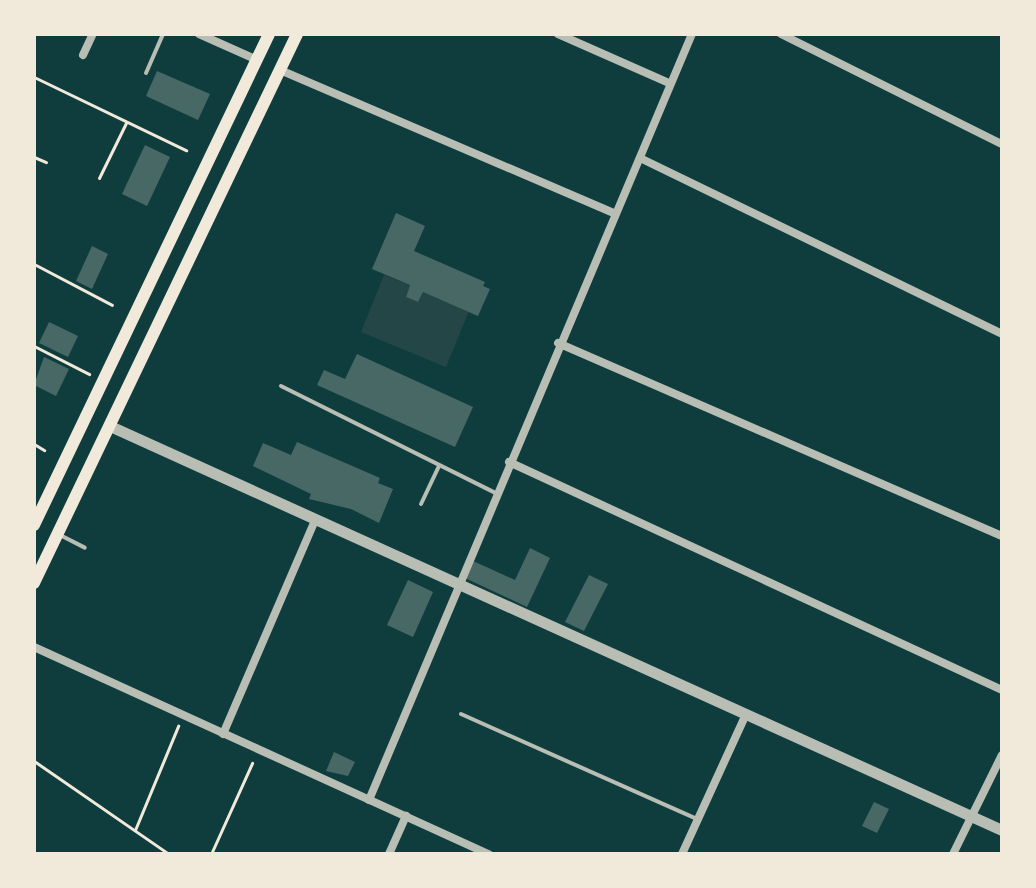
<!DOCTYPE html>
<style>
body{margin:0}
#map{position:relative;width:1036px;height:888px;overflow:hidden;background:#0f3d3e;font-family:"Fira Sans Condensed",sans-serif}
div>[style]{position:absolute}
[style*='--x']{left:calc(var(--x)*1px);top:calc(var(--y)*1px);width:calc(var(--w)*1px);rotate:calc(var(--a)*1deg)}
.green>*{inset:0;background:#244646}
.building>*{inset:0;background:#486865}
.path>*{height:3px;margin:-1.5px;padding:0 1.5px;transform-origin:1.5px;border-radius:1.5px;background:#f1e9da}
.service>*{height:4px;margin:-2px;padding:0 2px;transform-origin:2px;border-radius:2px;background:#b8beb3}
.minor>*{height:8px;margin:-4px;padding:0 4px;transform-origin:4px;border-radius:4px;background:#b8beb3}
.tertiary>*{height:11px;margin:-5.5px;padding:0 5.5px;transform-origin:5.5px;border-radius:5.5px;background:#b8beb3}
.secondary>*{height:12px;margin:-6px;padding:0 6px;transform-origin:6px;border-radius:6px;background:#f1e9da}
span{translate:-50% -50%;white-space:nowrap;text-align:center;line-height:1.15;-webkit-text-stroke:8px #f1e9da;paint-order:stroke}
.frame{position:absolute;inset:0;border:36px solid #f1e9da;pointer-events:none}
</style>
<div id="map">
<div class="green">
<div style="clip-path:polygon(384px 275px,410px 285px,406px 297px,418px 302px,423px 292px,469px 311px,446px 367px,361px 332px)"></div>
</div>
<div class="building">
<div style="clip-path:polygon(157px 71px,210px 94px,198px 120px,146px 96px)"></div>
<div style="clip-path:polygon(145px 145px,170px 157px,147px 206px,122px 194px)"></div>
<div style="clip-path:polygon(396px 213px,425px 226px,414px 251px,485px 282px,483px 286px,490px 289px,478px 316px,423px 292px,418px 302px,406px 297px,410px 285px,372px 269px)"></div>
<div style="clip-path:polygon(92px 246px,108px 254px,92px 289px,76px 281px)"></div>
<div style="clip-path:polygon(49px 322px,78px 336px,68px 357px,39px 343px)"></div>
<div style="clip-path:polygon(357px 354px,473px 407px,455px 447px,317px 385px,324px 370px,345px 379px)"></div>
<div style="clip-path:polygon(44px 357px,69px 369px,56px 396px,34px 385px)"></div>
<div style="clip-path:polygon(297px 442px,380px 478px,378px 483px,393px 489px,379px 523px,351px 509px,309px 499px,311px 494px,253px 466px,263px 443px,291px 455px)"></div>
<div style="clip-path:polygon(530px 548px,550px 558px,527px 607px,465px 578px,473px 561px,515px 580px)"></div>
<div style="clip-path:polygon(589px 575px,608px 584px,584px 631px,565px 622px)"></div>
<div style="clip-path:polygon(408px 580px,433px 592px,413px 637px,387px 625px)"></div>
<div style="clip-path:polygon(334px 752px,355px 762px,348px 776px,326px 771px)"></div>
<div style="clip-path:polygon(874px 802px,889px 809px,877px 833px,862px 826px)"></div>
</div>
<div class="path">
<div style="--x:34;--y:77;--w:169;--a:25.7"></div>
<div style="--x:34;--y:157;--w:13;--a:23"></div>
<div style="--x:99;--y:178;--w:61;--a:-63.9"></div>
<div style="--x:34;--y:264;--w:88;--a:27.7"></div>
<div style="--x:34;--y:346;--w:62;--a:27"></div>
<div style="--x:34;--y:444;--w:12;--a:31"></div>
<div style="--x:34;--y:761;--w:164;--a:34.6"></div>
<div style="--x:135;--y:830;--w:113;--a:-67.5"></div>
<div style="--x:211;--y:854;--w:100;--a:-65.7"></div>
</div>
<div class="service">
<div style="--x:146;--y:73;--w:43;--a:-66.4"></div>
<div style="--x:281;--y:386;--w:240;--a:26.5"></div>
<div style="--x:421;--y:504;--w:42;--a:-64.7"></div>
<div style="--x:58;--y:534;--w:30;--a:27"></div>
<div style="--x:461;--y:714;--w:258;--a:24"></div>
</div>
<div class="minor">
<div style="--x:199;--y:34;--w:64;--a:24.1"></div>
<div style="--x:558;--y:34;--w:121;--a:23.8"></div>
<div style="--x:781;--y:34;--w:247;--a:26.5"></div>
<div style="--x:83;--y:55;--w:23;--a:-65"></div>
<div style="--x:280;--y:70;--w:363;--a:23.2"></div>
<div style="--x:640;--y:158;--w:403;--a:25.9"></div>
<div style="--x:558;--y:343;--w:484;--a:23.5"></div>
<div style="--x:509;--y:462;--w:543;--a:24.82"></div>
<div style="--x:34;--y:647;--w:500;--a:24.5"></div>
<div style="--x:223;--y:734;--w:233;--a:-66.7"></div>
<div style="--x:369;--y:800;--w:831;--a:-67.14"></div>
<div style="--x:389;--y:854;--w:42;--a:-65.9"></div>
<div style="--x:682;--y:854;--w:154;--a:-65.4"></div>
<div style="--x:953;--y:854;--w:110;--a:-63.7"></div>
</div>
<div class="tertiary">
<div style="--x:110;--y:426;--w:979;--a:24.37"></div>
</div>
<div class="secondary">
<div style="--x:34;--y:525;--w:544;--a:-64.42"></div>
<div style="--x:34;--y:583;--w:609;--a:-64.4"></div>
</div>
<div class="frame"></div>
</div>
